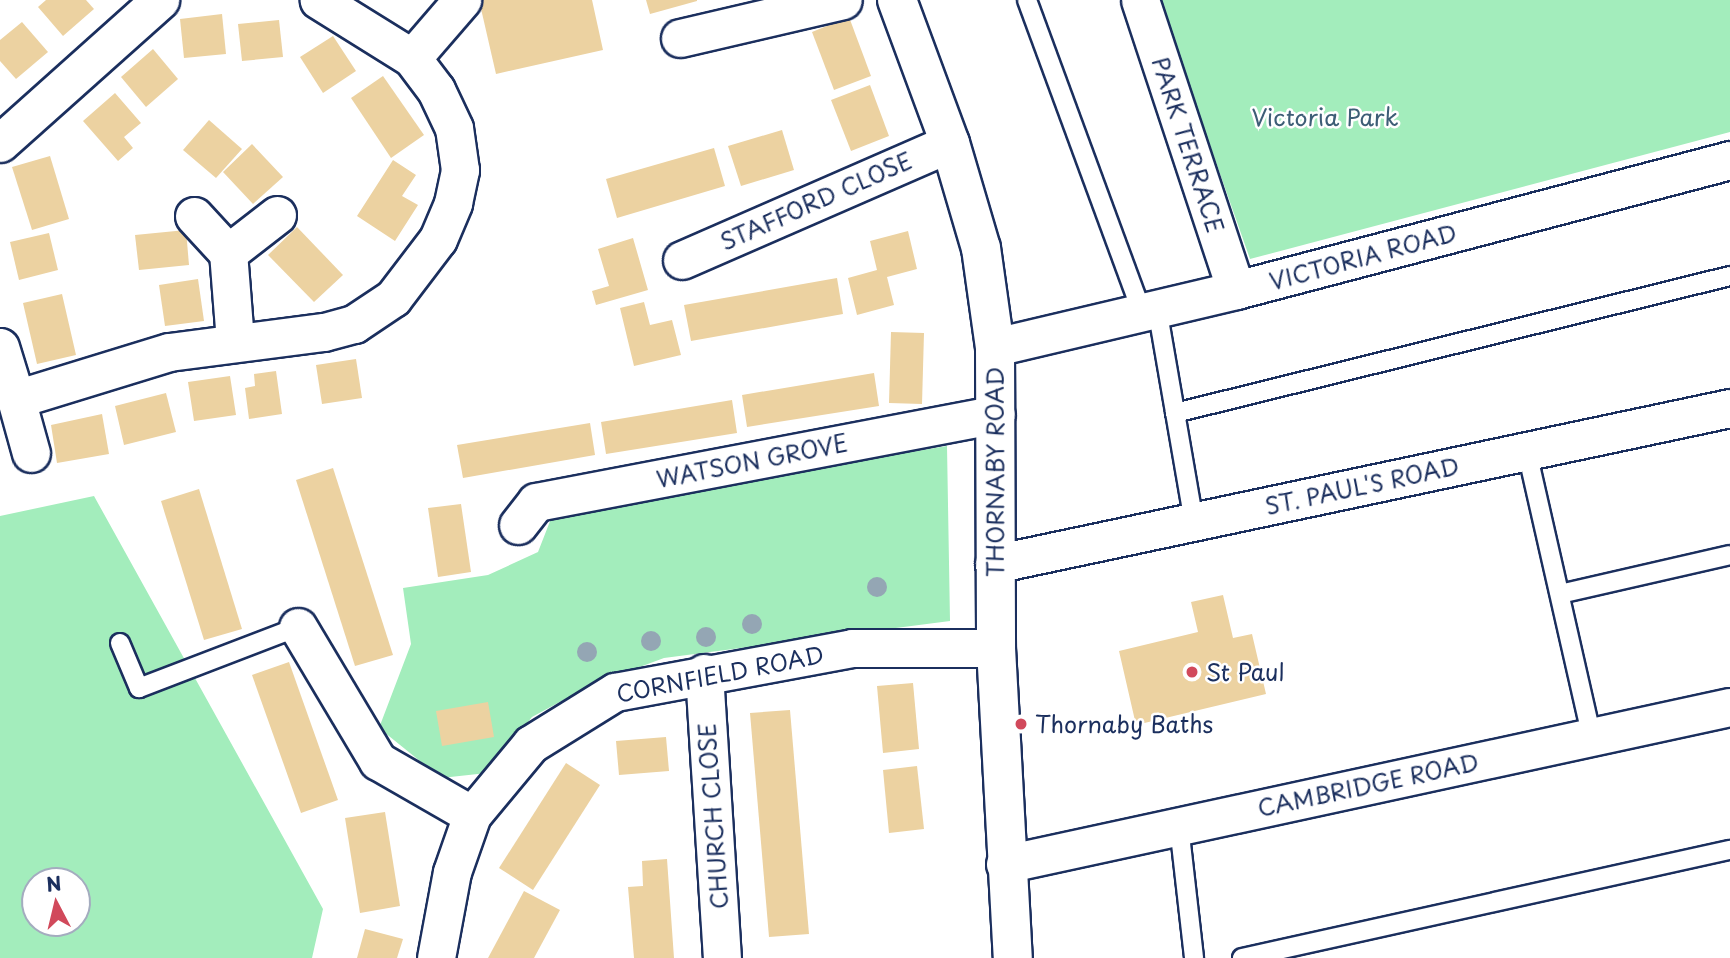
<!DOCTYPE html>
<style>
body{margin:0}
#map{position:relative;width:1730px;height:958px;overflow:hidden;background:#fff;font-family:"Playpen Sans",sans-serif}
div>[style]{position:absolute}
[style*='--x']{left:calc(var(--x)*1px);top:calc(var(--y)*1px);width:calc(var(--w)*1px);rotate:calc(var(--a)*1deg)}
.green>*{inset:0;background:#a3edbc}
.building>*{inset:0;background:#ecd2a1}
.roads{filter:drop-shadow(2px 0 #1b2f5e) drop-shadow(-2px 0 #1b2f5e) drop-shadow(0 2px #1b2f5e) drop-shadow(0 -2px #1b2f5e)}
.lane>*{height:18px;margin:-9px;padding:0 9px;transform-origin:9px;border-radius:9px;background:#fff}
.street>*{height:37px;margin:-18.5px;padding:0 18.5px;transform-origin:18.5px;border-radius:18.5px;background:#fff}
.secondary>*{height:38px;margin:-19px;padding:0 19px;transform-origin:19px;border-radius:19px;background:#fff}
.trees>*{width:20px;height:20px;margin:-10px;border-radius:50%;background:#94a6b4}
.dots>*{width:19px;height:19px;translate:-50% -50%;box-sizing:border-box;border:4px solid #fff;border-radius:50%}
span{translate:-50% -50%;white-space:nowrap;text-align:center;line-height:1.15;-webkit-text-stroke:5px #fff;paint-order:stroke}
.park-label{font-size:23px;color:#3d5e76}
.street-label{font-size:23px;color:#1b2f5e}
.poi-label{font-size:23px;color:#1b2f5e}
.left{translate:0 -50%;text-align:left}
.north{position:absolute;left:21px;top:867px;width:70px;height:70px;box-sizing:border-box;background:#fff;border:2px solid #a4acbf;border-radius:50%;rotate:353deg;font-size:19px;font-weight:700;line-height:28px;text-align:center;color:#1b2f5e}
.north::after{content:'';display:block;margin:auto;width:24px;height:32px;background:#d1495b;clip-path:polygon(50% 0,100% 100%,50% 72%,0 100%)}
</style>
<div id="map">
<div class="green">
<div style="clip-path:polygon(1159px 0,1730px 0,1730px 132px,1250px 259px)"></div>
<div style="clip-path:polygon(947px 446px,950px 621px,664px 658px,591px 685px,532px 717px,487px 773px,441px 778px,379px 728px,411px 644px,403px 588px,488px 575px,538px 552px,554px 511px)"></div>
<div style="clip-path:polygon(evenodd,94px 496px,323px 909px,312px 958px,0 958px,0 516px,94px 496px,35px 881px,77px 881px,77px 923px,35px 923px,35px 881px)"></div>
</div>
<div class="building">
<div style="clip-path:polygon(46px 0,86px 0,94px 9px,63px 36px,38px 7px)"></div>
<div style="clip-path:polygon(479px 0,592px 0,603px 50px,496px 74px)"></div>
<div style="clip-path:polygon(646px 0,697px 0,697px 1px,650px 14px)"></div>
<div style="clip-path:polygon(222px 14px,226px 54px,184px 58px,180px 19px)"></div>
<div style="clip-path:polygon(849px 17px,871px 76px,834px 90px,812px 32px)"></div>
<div style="clip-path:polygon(279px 20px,283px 57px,242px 61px,238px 24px)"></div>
<div style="clip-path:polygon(22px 22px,48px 52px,16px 79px,0 61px,0 40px)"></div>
<div style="clip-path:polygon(333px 36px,356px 71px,323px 93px,300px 57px)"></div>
<div style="clip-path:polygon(153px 49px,178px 79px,146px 107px,121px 77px)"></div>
<div style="clip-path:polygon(383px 76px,424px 135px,391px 158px,351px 98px)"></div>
<div style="clip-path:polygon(870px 85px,889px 136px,851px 151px,831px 100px)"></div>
<div style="clip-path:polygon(115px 93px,141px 123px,124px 137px,133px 148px,118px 161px,83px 121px)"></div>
<div style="clip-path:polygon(209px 120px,242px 149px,216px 178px,183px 150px)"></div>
<div style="clip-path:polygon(782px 130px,794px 170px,741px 186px,728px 146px)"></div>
<div style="clip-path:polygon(252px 144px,283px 177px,253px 204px,223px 172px)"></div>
<div style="clip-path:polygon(714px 148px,725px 186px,617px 218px,606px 179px)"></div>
<div style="clip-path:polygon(50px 156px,69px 219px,32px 230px,12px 167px)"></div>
<div style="clip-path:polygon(393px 160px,416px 175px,402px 196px,418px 205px,395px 241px,357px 216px)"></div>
<div style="clip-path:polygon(297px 227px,343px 275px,314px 302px,268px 255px)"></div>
<div style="clip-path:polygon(186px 230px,189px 265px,139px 270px,135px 235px)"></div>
<div style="clip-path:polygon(908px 231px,917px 269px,887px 277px,894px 305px,857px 315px,848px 278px,877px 270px,870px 241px)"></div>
<div style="clip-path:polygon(49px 233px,58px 270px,19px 280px,10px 242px)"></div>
<div style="clip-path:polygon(633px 238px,648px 290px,596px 305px,592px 291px,609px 286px,598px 249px)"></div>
<div style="clip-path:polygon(837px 278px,843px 314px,691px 341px,684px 305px)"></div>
<div style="clip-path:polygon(198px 279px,204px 321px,165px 326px,159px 285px)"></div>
<div style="clip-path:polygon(62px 294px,76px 355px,37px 364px,23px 303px)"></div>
<div style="clip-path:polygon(644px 302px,650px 325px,672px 320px,681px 355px,634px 366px,620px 308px)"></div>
<div style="clip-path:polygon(891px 332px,924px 333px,922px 404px,889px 403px)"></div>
<div style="clip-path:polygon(356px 359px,362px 398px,322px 404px,316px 365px)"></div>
<div style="clip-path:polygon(276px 371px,282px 414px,249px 419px,245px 388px,255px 386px,254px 374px)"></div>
<div style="clip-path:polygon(874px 373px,879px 406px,747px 427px,742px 395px)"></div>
<div style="clip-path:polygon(230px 376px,236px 415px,194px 421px,188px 382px)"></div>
<div style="clip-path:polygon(166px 393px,176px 432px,124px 445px,115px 406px)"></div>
<div style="clip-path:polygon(732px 400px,737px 433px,606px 454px,601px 422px)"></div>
<div style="clip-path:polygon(102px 414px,109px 454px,57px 463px,51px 425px)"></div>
<div style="clip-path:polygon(590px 423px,595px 455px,463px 478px,457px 445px)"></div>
<div style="clip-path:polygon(333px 468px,393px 655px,355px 666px,296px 480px)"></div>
<div style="clip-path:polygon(199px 489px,242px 629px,204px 640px,161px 501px)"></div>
<div style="clip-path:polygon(461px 504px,471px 572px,438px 577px,428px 508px)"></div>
<div style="clip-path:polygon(1223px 595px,1233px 638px,1252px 634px,1266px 694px,1136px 725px,1119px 651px,1198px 632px,1191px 602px)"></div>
<div style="clip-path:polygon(289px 662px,338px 800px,301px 813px,252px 675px)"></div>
<div style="clip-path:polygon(913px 683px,919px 749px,883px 753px,877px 686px)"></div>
<div style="clip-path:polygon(488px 702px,494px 737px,442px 746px,436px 711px)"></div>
<div style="clip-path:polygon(790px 710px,809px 934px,769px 937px,750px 713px)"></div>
<div style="clip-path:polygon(666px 737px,669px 771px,619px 775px,616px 741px)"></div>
<div style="clip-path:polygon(566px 763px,600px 785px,533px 890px,499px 868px)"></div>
<div style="clip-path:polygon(917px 766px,924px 829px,889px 833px,883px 770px)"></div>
<div style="clip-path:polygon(385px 812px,400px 906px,360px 913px,345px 818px)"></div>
<div style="clip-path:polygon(667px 859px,674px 958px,634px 958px,628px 887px,643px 886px,642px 861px)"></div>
<div style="clip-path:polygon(524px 891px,560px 910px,534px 958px,488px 958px)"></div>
<div style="clip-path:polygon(365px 929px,403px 939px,397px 958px,357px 958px)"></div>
</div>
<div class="roads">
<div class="lane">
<div style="--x:1027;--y:0;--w:333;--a:69.8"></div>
<div style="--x:1157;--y:308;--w:217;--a:80.2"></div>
<div style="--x:1175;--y:413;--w:572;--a:-13.87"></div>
<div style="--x:1527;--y:452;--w:292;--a:77.2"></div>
<div style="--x:1560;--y:594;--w:174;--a:-12.9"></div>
<div style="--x:120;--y:643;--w:49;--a:67.1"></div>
<div style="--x:139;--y:688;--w:170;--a:-21"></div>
<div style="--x:1179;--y:826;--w:133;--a:83.5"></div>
<div style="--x:1242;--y:958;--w:500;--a:-12.5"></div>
</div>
<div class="street">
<div style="--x:1140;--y:0;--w:305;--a:71.7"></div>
<div style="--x:680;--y:38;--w:167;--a:-13.1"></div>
<div style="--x:412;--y:58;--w:77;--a:-49.2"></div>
<div style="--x:0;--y:143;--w:215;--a:-41.8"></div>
<div style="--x:194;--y:216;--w:50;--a:47.4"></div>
<div style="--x:682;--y:260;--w:292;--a:-23.6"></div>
<div style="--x:235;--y:341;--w:88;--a:-94.5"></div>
<div style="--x:228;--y:253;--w:62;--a:-37.8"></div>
<div style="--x:0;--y:347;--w:54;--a:72.9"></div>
<div style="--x:16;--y:399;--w:160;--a:-17.1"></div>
<div style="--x:169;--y:352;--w:156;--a:-7.4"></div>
<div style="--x:324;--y:332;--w:31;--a:-15"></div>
<div style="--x:354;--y:324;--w:47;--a:-33.7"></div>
<div style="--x:393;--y:298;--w:74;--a:-52.7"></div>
<div style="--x:438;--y:239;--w:39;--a:-67"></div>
<div style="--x:453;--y:203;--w:34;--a:-78"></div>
<div style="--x:460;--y:170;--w:42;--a:-98.1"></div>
<div style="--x:454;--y:128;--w:42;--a:-115.3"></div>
<div style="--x:436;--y:90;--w:40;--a:-127"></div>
<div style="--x:412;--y:58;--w:110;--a:-148.1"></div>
<div style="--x:995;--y:347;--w:248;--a:-13.3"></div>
<div style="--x:1236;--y:290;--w:511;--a:-14.74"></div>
<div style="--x:16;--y:399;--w:56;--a:74.5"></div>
<div style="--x:518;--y:525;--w:29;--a:-52"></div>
<div style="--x:536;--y:502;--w:468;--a:-10.8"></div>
<div style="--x:994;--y:564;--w:752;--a:-11.97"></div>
<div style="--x:298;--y:627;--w:156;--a:59.2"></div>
<div style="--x:378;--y:761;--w:108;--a:29.9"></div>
<div style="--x:704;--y:673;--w:286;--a:86.4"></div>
<div style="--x:1005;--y:864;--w:742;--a:-12.22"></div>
<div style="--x:436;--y:958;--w:87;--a:-79.5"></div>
<div style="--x:452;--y:872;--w:60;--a:-70.7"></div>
<div style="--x:472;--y:815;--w:92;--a:-50.3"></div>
<div style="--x:531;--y:744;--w:99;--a:-31.8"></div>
<div style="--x:615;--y:692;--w:241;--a:-10.5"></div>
<div style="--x:852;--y:648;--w:144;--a:0"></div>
</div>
<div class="secondary">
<div style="--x:897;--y:0;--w:153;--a:69.7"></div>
<div style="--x:950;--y:143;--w:109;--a:73.6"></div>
<div style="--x:981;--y:248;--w:100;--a:82"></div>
<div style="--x:995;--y:347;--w:301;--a:89.8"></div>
<div style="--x:996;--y:648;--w:310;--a:86.9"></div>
</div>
</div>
<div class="trees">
<div style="left:877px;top:587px"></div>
<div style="left:752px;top:624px"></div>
<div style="left:706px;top:637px"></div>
<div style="left:651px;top:641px"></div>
<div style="left:587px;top:652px"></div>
</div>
<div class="dots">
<div style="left:1192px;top:672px;background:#d1495b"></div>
<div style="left:1021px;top:724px;background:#d1495b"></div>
</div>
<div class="park-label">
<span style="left:1325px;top:117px">Victoria Park</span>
</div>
<div class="street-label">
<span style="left:1188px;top:145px;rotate:72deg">PARK TERRACE</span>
<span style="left:816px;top:201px;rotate:-24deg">STAFFORD CLOSE</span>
<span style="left:1363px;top:257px;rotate:-15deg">VICTORIA ROAD</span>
<span style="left:752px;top:461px;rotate:-11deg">WATSON GROVE</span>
<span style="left:995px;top:472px;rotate:-90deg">THORNABY ROAD</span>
<span style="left:1362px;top:486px;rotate:-12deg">ST. PAUL'S ROAD</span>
<span style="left:720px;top:674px;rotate:-11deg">CORNFIELD ROAD</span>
<span style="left:1368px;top:785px;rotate:-12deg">CAMBRIDGE ROAD</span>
<span style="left:713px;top:816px;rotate:-94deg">CHURCH CLOSE</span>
</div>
<div class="poi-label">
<span class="left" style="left:1206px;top:672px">St Paul</span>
<span class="left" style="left:1035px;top:724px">Thornaby Baths</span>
</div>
<div class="north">N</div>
</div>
